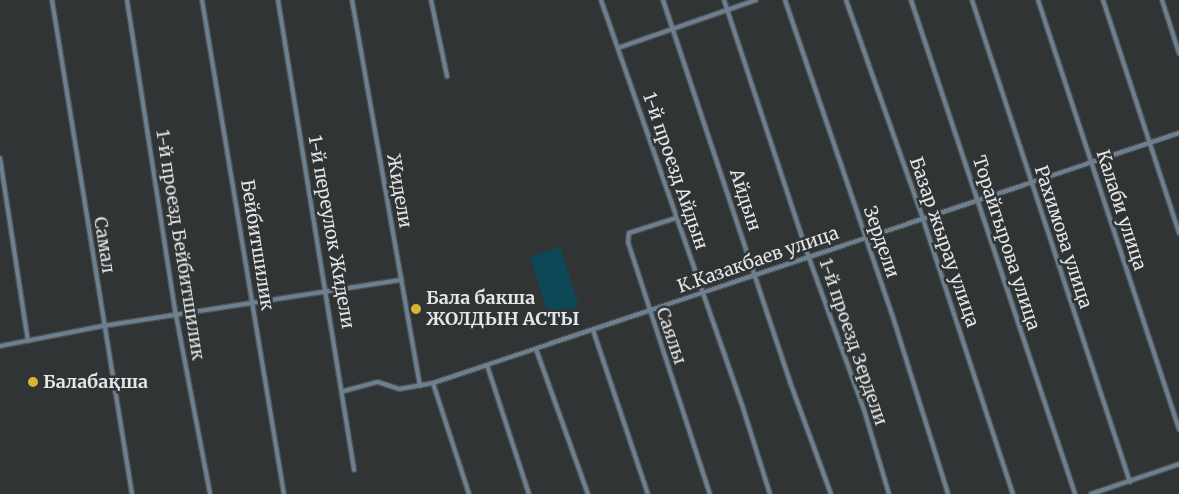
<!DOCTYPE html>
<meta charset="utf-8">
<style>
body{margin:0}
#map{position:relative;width:1179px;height:494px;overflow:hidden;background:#303435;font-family:Merriweather,serif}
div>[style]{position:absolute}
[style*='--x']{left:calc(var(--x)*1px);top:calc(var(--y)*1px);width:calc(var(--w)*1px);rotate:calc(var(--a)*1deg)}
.green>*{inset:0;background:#0d4856}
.roads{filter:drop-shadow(1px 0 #4d5051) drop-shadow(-1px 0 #4d5051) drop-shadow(0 1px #4d5051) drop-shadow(0 -1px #4d5051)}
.street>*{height:4px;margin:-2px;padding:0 2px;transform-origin:2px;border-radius:2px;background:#6c8092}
.dots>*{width:14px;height:14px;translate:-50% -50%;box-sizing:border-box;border:2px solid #303435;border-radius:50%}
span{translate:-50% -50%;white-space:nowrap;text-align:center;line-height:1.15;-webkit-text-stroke:5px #303435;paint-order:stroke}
.street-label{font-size:18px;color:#e4e6e7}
.poi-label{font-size:18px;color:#e4e6e7;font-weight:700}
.left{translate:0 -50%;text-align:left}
</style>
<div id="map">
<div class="green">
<div style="clip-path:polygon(560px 247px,579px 306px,549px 316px,530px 257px)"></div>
</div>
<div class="roads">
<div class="street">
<div style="--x:52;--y:0;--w:500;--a:80.8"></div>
<div style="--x:127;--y:0;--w:319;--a:81.2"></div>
<div style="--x:176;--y:315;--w:182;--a:79.2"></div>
<div style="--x:202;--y:0;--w:501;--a:80.58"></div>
<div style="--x:278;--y:0;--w:476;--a:80.8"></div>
<div style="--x:352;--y:0;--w:392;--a:80"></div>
<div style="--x:431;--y:0;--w:78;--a:78.1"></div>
<div style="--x:601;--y:0;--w:432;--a:70.8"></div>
<div style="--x:743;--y:408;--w:90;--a:72.6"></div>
<div style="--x:663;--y:0;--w:403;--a:71.6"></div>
<div style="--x:790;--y:382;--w:119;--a:69.9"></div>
<div style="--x:724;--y:0;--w:272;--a:71.8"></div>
<div style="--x:809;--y:258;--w:165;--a:70.1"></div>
<div style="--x:865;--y:413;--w:84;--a:73.5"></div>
<div style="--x:785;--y:0;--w:332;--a:71.2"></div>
<div style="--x:892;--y:314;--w:189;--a:72.7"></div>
<div style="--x:846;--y:0;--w:232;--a:70.6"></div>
<div style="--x:923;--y:219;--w:289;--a:71.9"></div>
<div style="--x:911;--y:0;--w:521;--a:71.63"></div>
<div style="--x:972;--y:0;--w:507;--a:71.85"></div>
<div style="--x:1038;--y:0;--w:452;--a:71.8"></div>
<div style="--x:1103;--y:0;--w:245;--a:71.9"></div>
<div style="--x:1162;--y:0;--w:56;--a:72.2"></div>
<div style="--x:618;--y:48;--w:146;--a:-19.2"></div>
<div style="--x:0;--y:158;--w:185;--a:81.3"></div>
<div style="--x:676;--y:218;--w:49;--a:162.3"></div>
<div style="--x:629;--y:233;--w:9;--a:96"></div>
<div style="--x:628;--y:242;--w:265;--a:72"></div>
<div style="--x:593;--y:330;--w:173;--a:71.5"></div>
<div style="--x:0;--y:346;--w:105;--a:-11"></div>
<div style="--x:103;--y:326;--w:302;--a:-8.8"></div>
<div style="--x:536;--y:349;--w:154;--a:70.3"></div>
<div style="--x:487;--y:365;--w:136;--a:72"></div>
<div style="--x:433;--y:383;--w:117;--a:72"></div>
<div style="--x:344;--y:391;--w:35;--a:-15"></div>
<div style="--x:378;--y:382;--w:22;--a:18"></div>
<div style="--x:399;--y:389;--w:35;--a:-10"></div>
<div style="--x:433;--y:383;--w:787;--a:-18.53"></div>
<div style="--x:1091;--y:494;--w:93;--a:-18.8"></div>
</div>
</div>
<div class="dots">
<div style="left:416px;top:309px;background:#dbb333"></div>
<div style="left:33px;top:382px;background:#dbb333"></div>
</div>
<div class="street-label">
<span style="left:675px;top:171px;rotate:71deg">1-й проезд Айдын</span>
<span style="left:399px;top:191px;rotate:80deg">Жидели</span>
<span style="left:745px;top:200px;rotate:72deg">Айдын</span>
<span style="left:1121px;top:210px;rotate:72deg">Калаби улица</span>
<span style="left:331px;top:232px;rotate:80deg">1-й переулок Жидели</span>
<span style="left:1063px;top:237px;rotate:72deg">Рахимова улица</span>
<span style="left:881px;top:242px;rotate:71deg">Зердели</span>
<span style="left:944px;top:242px;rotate:71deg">Базар жырау улица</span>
<span style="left:1006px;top:243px;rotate:72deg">Торайгырова улица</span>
<span style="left:104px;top:245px;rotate:81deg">Самал</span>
<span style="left:180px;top:245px;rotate:81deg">1-й проезд Бейбитшилик</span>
<span style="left:257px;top:245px;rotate:81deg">Бейбитшилик</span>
<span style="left:758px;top:260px;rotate:-19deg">К.Казакбаев улица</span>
<span style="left:671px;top:336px;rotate:71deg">Саялы</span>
<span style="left:853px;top:342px;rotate:71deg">1-й проезд Зердели</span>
</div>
<div class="poi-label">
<span class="left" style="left:426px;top:309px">Бала бакша<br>ЖОЛДЫН АСТЫ</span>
<span class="left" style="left:43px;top:382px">Балабақша</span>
</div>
</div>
